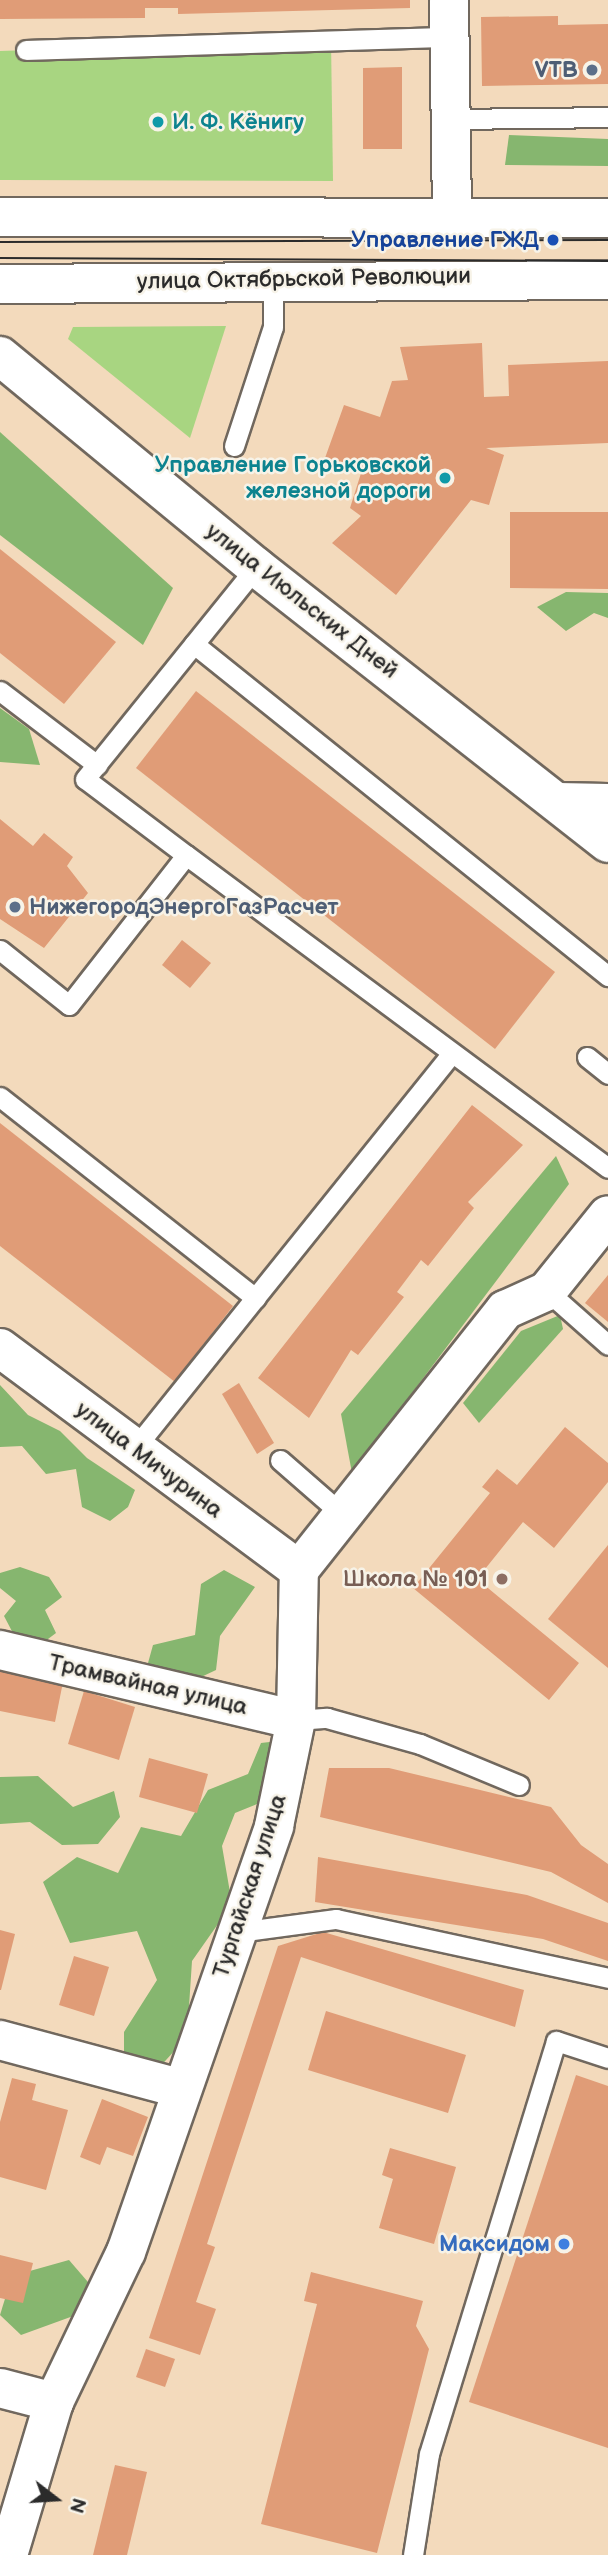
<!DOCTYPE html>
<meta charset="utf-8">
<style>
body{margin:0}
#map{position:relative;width:608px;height:2555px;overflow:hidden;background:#f3dabc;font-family:"Balsamiq Sans",sans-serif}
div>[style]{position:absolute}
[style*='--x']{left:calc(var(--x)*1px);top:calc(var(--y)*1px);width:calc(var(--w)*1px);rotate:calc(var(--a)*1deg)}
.green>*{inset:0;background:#a8d581}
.forest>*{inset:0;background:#86b66f}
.building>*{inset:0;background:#e09c77}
.roads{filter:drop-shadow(2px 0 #71685e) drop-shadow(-2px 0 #71685e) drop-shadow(0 2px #71685e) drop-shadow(0 -2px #71685e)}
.lane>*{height:19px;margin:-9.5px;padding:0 9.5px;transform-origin:9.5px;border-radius:9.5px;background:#fff}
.street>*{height:38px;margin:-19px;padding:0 19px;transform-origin:19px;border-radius:19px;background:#fff}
.secondary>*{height:38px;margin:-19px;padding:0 19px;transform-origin:19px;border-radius:19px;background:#fff}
.tram>*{height:2px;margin:-1px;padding:0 1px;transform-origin:1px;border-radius:1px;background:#2b2b2b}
.dots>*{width:19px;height:19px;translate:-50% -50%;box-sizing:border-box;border:4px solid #f7f3e8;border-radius:50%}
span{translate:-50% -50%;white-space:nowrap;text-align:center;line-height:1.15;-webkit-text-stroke:5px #f7f3e8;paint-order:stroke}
.service-label{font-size:23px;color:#4e5e75;font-weight:700}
.right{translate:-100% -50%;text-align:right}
.left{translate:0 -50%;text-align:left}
.culture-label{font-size:23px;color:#0d838f;font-weight:700}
.transit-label{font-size:23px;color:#164399;font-weight:700}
.street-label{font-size:23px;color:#2b2b2b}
.education-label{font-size:23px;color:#785e54;font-weight:700}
.shop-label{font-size:23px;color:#366cbe;font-weight:700}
.north{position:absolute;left:21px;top:2464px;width:70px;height:70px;-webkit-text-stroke:5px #f7f3e8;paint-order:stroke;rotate:107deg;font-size:19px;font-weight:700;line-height:28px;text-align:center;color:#2b2b2b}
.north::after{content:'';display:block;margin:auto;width:24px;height:32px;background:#2b2b2b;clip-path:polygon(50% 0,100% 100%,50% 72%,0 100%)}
</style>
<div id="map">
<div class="green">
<div style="clip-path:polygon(331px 40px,333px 181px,0 180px,0 51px)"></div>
<div style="clip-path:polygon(226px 326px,190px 438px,68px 339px,73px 327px)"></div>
</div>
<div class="forest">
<div style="clip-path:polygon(509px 135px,608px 139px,608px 166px,505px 165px)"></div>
<div style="clip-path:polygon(0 432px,173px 588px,143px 645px,0 535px)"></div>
<div style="clip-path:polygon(566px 592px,608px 593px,608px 618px,594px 613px,566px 631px,537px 607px)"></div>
<div style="clip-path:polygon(0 708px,29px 729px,40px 765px,0 762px)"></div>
<div style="clip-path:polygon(556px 1156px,569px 1184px,352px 1473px,341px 1414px)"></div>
<div style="clip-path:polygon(560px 1315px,563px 1329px,479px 1423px,463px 1403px,521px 1331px)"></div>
<div style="clip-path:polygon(0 1385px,28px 1415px,60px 1431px,87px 1458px,135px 1490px,128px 1507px,110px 1521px,82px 1507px,76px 1469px,46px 1474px,22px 1446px,0 1447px)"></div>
<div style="clip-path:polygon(20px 1567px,49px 1577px,62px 1597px,45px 1610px,56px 1633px,40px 1645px,15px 1637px,4px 1616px,16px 1601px,0 1588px,0 1573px)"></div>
<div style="clip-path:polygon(224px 1570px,255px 1587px,220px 1636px,216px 1670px,182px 1686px,148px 1663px,153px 1645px,195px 1635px,201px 1584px)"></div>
<div style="clip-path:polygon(278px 1741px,277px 1796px,235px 1813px,222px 1846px,232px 1904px,192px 1961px,187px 2037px,156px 2071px,124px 2069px,124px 2032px,157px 1980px,137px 1931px,70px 1943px,43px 1882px,77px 1857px,118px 1873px,141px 1827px,181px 1836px,208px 1790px,248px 1774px,261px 1743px)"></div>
<div style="clip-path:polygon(38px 1776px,73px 1807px,114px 1791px,120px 1817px,98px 1844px,62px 1845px,30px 1822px,0 1824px,0 1777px)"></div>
<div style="clip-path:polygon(69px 2260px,94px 2289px,76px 2315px,21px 2335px,0 2315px,12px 2276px)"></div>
</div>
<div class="building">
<div style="clip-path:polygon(0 0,410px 0,410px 8px,178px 14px,178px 8px,145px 8px,145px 18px,0 19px)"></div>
<div style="clip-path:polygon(558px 16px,558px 25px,608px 24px,608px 84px,482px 86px,481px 17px)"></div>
<div style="clip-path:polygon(402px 67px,402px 149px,363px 149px,363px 68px)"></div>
<div style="clip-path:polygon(482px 343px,484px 397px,509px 396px,508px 365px,608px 361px,608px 443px,486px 448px,504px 455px,489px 505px,471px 500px,396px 595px,332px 543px,361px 516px,350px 508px,362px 470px,325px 458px,344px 405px,380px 417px,392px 381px,408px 380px,400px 347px)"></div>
<div style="clip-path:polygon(510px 512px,608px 512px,608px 589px,510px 588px)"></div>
<div style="clip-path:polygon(0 549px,116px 642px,64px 704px,0 653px)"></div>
<div style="clip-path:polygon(196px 691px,555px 972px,495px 1049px,136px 768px)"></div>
<div style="clip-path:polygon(0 819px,33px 846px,44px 833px,73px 857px,67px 866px,88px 893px,44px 948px,0 919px)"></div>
<div style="clip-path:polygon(182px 940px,211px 963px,190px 988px,162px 965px)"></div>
<div style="clip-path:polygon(472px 1105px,523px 1145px,468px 1202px,474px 1208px,428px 1266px,421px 1260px,397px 1292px,404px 1297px,358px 1355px,351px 1350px,309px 1418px,258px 1378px)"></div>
<div style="clip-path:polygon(0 1123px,233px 1306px,175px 1382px,0 1246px)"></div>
<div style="clip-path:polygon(608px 1275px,608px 1322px,585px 1303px)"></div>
<div style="clip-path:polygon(239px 1383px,274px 1443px,257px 1454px,222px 1394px)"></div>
<div style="clip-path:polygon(565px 1427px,608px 1463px,608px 1482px,554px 1548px,523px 1522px,477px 1579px,579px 1663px,549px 1700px,413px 1588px,490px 1493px,482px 1487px,497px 1469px,517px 1485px)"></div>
<div style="clip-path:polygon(608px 1545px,608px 1668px,548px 1619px)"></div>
<div style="clip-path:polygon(0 1669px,63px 1682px,55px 1722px,0 1711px)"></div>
<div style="clip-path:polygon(84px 1691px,135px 1707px,119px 1760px,68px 1744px)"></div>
<div style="clip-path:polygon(149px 1758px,208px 1774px,197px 1813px,139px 1797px)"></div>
<div style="clip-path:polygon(329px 1768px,389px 1768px,551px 1807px,581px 1845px,608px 1864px,608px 1903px,551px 1872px,320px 1817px)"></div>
<div style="clip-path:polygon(318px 1857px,527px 1895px,608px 1923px,608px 1961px,543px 1939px,315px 1902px)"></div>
<div style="clip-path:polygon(0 1930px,15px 1934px,1px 1990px,0 1990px)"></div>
<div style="clip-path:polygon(323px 1932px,524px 1990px,515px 2027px,301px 1957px,207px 2244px,215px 2247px,196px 2302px,216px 2309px,200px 2355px,149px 2338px,278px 1946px)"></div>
<div style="clip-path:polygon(74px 1956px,109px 1967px,94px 2016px,59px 2005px)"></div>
<div style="clip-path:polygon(326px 2011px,466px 2055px,448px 2113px,308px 2070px)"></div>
<div style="clip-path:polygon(576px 2075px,608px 2086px,608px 2448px,469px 2402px)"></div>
<div style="clip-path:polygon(12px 2078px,36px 2084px,32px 2100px,68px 2110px,46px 2190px,0 2177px,0 2122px)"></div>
<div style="clip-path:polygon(102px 2099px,148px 2117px,133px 2156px,107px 2147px,100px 2165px,80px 2157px)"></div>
<div style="clip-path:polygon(390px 2148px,456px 2167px,434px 2244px,379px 2228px,393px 2179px,382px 2175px)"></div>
<div style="clip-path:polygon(0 2255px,33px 2263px,23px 2303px,0 2298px)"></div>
<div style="clip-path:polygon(311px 2272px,423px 2301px,416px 2326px,429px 2349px,377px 2553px,261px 2524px,317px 2304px,304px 2301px)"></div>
<div style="clip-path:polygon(146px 2349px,175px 2359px,165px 2387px,136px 2377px)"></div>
<div style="clip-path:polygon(115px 2465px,147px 2472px,127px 2555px,93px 2555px)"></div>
</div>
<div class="roads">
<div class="lane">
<div style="--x:26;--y:50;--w:423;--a:-1.8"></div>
<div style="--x:451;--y:119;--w:157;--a:-0.7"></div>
<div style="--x:234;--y:446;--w:125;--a:-71.9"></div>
<div style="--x:273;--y:327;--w:48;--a:-90"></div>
<div style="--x:194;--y:644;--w:531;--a:38.73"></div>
<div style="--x:0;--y:691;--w:122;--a:37.3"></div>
<div style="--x:186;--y:855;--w:525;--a:36.56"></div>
<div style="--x:0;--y:950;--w:88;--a:38.6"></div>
<div style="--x:69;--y:1005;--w:190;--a:-52"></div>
<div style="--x:186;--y:855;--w:126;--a:-143"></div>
<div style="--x:85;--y:779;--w:272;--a:-51.1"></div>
<div style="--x:587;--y:1057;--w:27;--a:39"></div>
<div style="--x:0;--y:1097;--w:325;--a:38.2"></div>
<div style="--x:255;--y:1298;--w:193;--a:128.7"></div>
<div style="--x:547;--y:1291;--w:81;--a:41.5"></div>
<div style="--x:255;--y:1298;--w:314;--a:-51.2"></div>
<div style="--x:280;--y:1460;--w:84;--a:41.1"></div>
<div style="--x:296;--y:1720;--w:31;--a:-4"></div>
<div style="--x:327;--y:1718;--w:97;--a:15.6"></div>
<div style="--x:420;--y:1744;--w:107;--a:22.5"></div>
<div style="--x:238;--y:1932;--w:99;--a:-7.6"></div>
<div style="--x:336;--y:1919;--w:278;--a:12.2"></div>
<div style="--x:413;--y:2555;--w:102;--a:-81"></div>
<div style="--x:429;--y:2454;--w:432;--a:-72.9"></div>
<div style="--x:556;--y:2041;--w:55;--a:18.1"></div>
</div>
<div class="street">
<div style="--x:449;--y:0;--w:219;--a:89.2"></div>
<div style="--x:558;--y:802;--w:50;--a:1.1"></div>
<div style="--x:0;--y:1348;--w:372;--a:36.6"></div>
<div style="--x:0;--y:1650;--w:304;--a:13.3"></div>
<div style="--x:0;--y:2040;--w:185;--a:15"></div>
<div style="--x:0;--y:2388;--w:56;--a:14.5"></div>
<div style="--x:8;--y:2555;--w:160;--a:-73.3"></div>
<div style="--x:54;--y:2402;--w:166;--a:-64.4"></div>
<div style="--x:126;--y:2252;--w:451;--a:-70.8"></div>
<div style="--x:274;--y:1826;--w:108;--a:-78.3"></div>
<div style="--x:296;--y:1720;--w:150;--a:-88.9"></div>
<div style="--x:299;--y:1570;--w:332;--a:-51.6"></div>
<div style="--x:505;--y:1310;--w:46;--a:-24.3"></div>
<div style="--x:547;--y:1291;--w:97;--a:-51.2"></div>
</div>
<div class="secondary">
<div style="--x:0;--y:217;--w:608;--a:0.09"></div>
<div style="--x:0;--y:284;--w:608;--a:-0.38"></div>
<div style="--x:0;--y:356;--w:332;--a:39.5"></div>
<div style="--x:256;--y:567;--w:447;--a:38.1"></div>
</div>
</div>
<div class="tram">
<div style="--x:0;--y:242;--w:608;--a:-0.19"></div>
<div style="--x:0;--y:258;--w:608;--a:0.28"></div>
</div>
<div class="dots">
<div style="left:592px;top:70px;background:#5c6f8a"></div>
<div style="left:158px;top:122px;background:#0f9aa8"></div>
<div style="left:553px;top:240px;background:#1a4fb4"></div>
<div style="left:445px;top:478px;background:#0f9aa8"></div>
<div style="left:15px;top:907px;background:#5c6f8a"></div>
<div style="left:502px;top:1579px;background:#8d6e63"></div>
<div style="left:564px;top:2244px;background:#3f7fe0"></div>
</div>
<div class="service-label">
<span class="right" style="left:578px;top:70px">VTB</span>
<span class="left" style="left:29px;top:907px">НижегородЭнергоГазРасчет</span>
</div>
<div class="culture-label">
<span class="left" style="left:172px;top:122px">И. Ф. Кёнигу</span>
<span class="right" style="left:431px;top:478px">Управление Горьковской<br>железной дороги</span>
</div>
<div class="transit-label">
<span class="right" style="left:539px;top:240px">Управление ГЖД</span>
</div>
<div class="street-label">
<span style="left:304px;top:279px;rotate:-1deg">улица Октябрьской Революции</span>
<span style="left:302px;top:601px;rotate:38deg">улица Июльских Дней</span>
<span style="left:149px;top:1460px;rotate:37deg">улица Мичурина</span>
<span style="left:148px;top:1685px;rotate:13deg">Трамвайная улица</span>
<span style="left:250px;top:1886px;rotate:-72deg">Тургайская улица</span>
</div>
<div class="education-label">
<span class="right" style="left:488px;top:1579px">Школа № 101</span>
</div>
<div class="shop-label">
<span class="right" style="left:550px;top:2244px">Максидом</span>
</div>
<div class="north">N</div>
</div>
